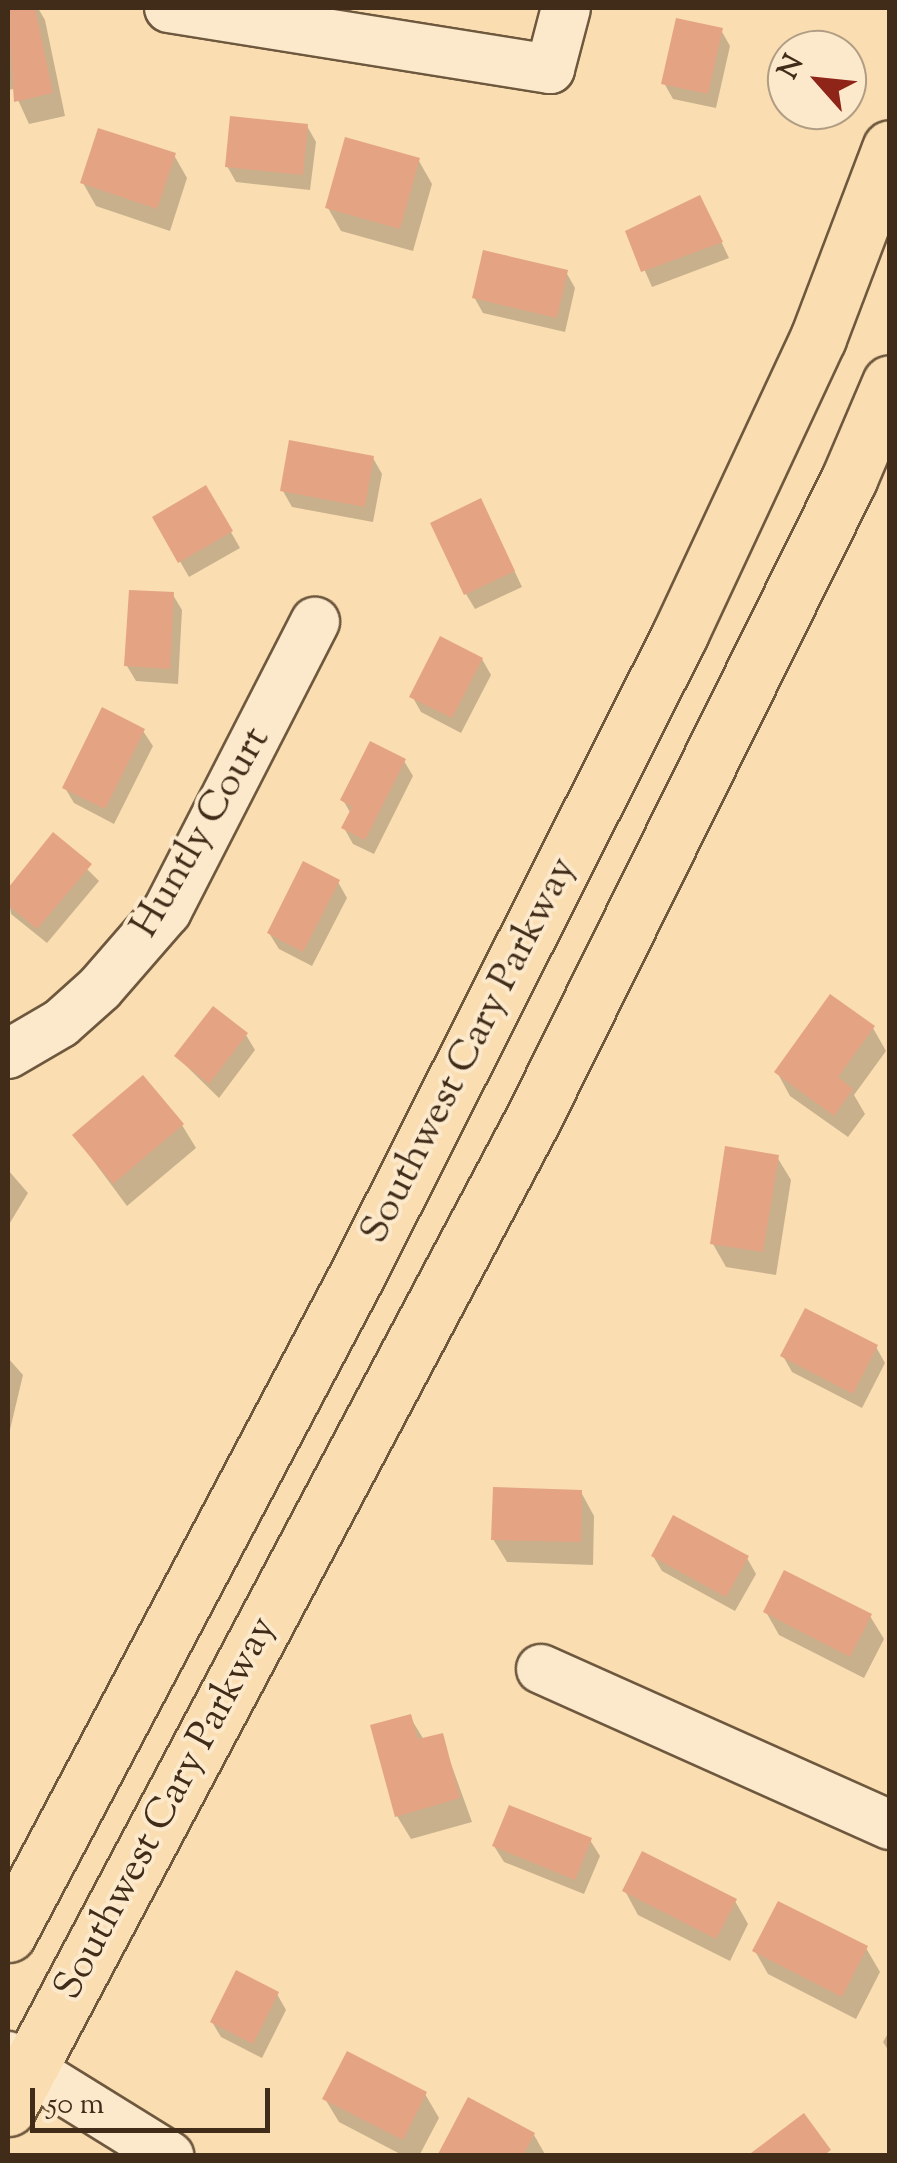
<!DOCTYPE html>
<style>
body{margin:0}
#map{position:relative;width:897px;height:2163px;overflow:hidden;background:#faddb1;font-family:"Sorts Mill Goudy",serif}
div>[style]{position:absolute}
[style*='--x']{left:calc(var(--x)*1px);top:calc(var(--y)*1px);width:calc(var(--w)*1px);rotate:calc(var(--a)*1deg)}
.shadow>*{inset:0;background:#0003}
.building>*{inset:0;background:#e4a484}
.roads{filter:drop-shadow(2px 0 #6e583e) drop-shadow(-2px 0 #6e583e) drop-shadow(0 2px #6e583e) drop-shadow(0 -2px #6e583e)}
.minor>*{height:48px;margin:-24px;padding:0 24px;transform-origin:24px;border-radius:24px;background:#fce9cc}
.major>*{height:55px;margin:-27.5px;padding:0 27.5px;transform-origin:27.5px;border-radius:27.5px;background:#faddb1}
span{translate:-50% -50%;white-space:nowrap;text-align:center;line-height:1.15;-webkit-text-stroke:8px #fce9cc;paint-order:stroke}
.street-label{font-size:40px;color:#402c18}
.frame{position:absolute;inset:0;border:10px solid #402c18;pointer-events:none}
.north{position:absolute;left:767px;top:30px;width:100px;height:100px;box-sizing:border-box;background:#fce9cc;border:2px solid #b19d84;border-radius:50%;rotate:297deg;font-size:28px;font-weight:700;line-height:40px;text-align:center;color:#402c18}
.north::after{content:'';display:block;margin:auto;width:35px;height:45px;background:#8f2418;clip-path:polygon(50% 0,100% 100%,50% 72%,0 100%)}
.scale{position:absolute;left:30px;top:2088px;width:240px;height:45px;box-sizing:border-box;border:5px solid #402c18;border-top:0;padding-left:12px;font-size:30px;line-height:35px;white-space:nowrap;color:#402c18;-webkit-text-stroke:8px #fce9cc;paint-order:stroke}
</style>
<div id="map">
<div class="shadow">
<div style="clip-path:polygon(8px 8px,38px 8px,45px 20px,65px 116px,29px 124px,13px 89px,8px 90px)"></div>
<div style="clip-path:polygon(721px 30px,730px 46px,716px 108px,673px 99px,664px 83px)"></div>
<div style="clip-path:polygon(307px 126px,316px 142px,310px 190px,236px 182px,227px 166px)"></div>
<div style="clip-path:polygon(174px 155px,187px 178px,170px 231px,96px 206px,83px 183px)"></div>
<div style="clip-path:polygon(419px 161px,432px 184px,413px 251px,341px 231px,328px 208px)"></div>
<div style="clip-path:polygon(708px 214px,729px 258px,652px 287px,628px 232px)"></div>
<div style="clip-path:polygon(566px 272px,575px 288px,565px 332px,483px 313px,474px 297px)"></div>
<div style="clip-path:polygon(373px 458px,382px 474px,373px 522px,292px 507px,283px 491px)"></div>
<div style="clip-path:polygon(206px 488px,240px 548px,189px 577px,155px 518px)"></div>
<div style="clip-path:polygon(489px 517px,522px 587px,475px 609px,466px 594px)"></div>
<div style="clip-path:polygon(173px 595px,182px 610px,178px 684px,136px 681px,127px 666px)"></div>
<div style="clip-path:polygon(482px 659px,491px 675px,461px 733px,421px 712px,412px 696px)"></div>
<div style="clip-path:polygon(143px 731px,153px 746px,114px 824px,74px 803px,65px 788px)"></div>
<div style="clip-path:polygon(404px 761px,413px 776px,374px 854px,353px 844px,344px 828px,351px 814px,343px 800px)"></div>
<div style="clip-path:polygon(54px 836px,99px 881px,47px 943px,11px 914px,8px 892px)"></div>
<div style="clip-path:polygon(338px 882px,347px 898px,312px 966px,279px 949px,269px 933px)"></div>
<div style="clip-path:polygon(873px 1028px,886px 1051px,854px 1095px,865px 1114px,848px 1137px,790px 1096px,777px 1072px)"></div>
<div style="clip-path:polygon(246px 1035px,255px 1050px,219px 1098px,177px 1057px)"></div>
<div style="clip-path:polygon(182px 1125px,196px 1148px,127px 1206px,75px 1136px)"></div>
<div style="clip-path:polygon(777px 1157px,791px 1180px,776px 1275px,726px 1267px,713px 1244px)"></div>
<div style="clip-path:polygon(8px 1170px,28px 1193px,8px 1226px)"></div>
<div style="clip-path:polygon(876px 1347px,885px 1363px,862px 1408px,792px 1372px,783px 1356px)"></div>
<div style="clip-path:polygon(8px 1358px,23px 1375px,8px 1438px)"></div>
<div style="clip-path:polygon(581px 1492px,594px 1516px,593px 1565px,507px 1562px,493px 1539px)"></div>
<div style="clip-path:polygon(653px 1556px,747px 1558px,756px 1574px,735px 1611px,662px 1571px)"></div>
<div style="clip-path:polygon(766px 1612px,870px 1616px,884px 1639px,864px 1678px,779px 1635px)"></div>
<div style="clip-path:polygon(410px 1717px,424px 1740px,441px 1736px,472px 1822px,411px 1839px,397px 1816px)"></div>
<div style="clip-path:polygon(590px 1840px,600px 1856px,584px 1894px,504px 1862px,494px 1846px)"></div>
<div style="clip-path:polygon(625px 1891px,735px 1901px,748px 1924px,730px 1961px,638px 1915px)"></div>
<div style="clip-path:polygon(866px 1948px,880px 1972px,856px 2019px,768px 1974px,755px 1951px)"></div>
<div style="clip-path:polygon(277px 1994px,286px 2010px,262px 2058px,221px 2037px,212px 2022px)"></div>
<div style="clip-path:polygon(890px 2030px,890px 2053px,883px 2042px)"></div>
<div style="clip-path:polygon(425px 2094px,439px 2118px,419px 2156px,404px 2156px,339px 2122px,325px 2099px)"></div>
<div style="clip-path:polygon(534px 2135px,546px 2156px,440px 2156px)"></div>
</div>
<div class="building">
<div style="clip-path:polygon(8px 8px,35px 8px,53px 93px,14px 102px)"></div>
<div style="clip-path:polygon(676px 18px,723px 28px,708px 94px,661px 84px)"></div>
<div style="clip-path:polygon(230px 116px,308px 124px,303px 175px,225px 167px)"></div>
<div style="clip-path:polygon(98px 128px,176px 153px,157px 209px,80px 183px)"></div>
<div style="clip-path:polygon(345px 137px,420px 158px,400px 229px,325px 208px)"></div>
<div style="clip-path:polygon(700px 195px,723px 242px,641px 272px,625px 231px)"></div>
<div style="clip-path:polygon(483px 250px,568px 270px,557px 318px,472px 298px)"></div>
<div style="clip-path:polygon(289px 440px,374px 456px,365px 507px,280px 491px)"></div>
<div style="clip-path:polygon(206px 485px,233px 531px,178px 563px,152px 517px)"></div>
<div style="clip-path:polygon(481px 498px,515px 571px,464px 595px,430px 523px)"></div>
<div style="clip-path:polygon(129px 590px,174px 592px,170px 669px,124px 666px)"></div>
<div style="clip-path:polygon(440px 636px,483px 658px,452px 718px,409px 697px)"></div>
<div style="clip-path:polygon(102px 707px,145px 729px,105px 809px,62px 788px)"></div>
<div style="clip-path:polygon(370px 741px,406px 759px,365px 840px,341px 828px,352px 807px,340px 800px)"></div>
<div style="clip-path:polygon(53px 832px,92px 864px,37px 929px,8px 905px,8px 888px)"></div>
<div style="clip-path:polygon(303px 861px,340px 880px,303px 952px,267px 933px)"></div>
<div style="clip-path:polygon(830px 994px,875px 1026px,838px 1077px,853px 1089px,834px 1116px,774px 1072px)"></div>
<div style="clip-path:polygon(213px 1006px,248px 1033px,209px 1084px,174px 1056px)"></div>
<div style="clip-path:polygon(143px 1075px,184px 1124px,113px 1184px,72px 1135px)"></div>
<div style="clip-path:polygon(725px 1146px,779px 1155px,763px 1252px,710px 1244px)"></div>
<div style="clip-path:polygon(805px 1308px,878px 1345px,853px 1394px,780px 1356px)"></div>
<div style="clip-path:polygon(493px 1487px,582px 1490px,581px 1542px,491px 1540px)"></div>
<div style="clip-path:polygon(673px 1515px,749px 1556px,726px 1597px,651px 1556px)"></div>
<div style="clip-path:polygon(784px 1570px,872px 1614px,850px 1657px,763px 1612px)"></div>
<div style="clip-path:polygon(411px 1714px,418px 1739px,443px 1733px,460px 1798px,395px 1817px,370px 1725px)"></div>
<div style="clip-path:polygon(509px 1805px,592px 1838px,575px 1880px,492px 1846px)"></div>
<div style="clip-path:polygon(642px 1851px,737px 1899px,716px 1939px,622px 1891px)"></div>
<div style="clip-path:polygon(778px 1901px,868px 1946px,842px 1997px,752px 1951px)"></div>
<div style="clip-path:polygon(236px 1970px,279px 1992px,253px 2044px,210px 2022px)"></div>
<div style="clip-path:polygon(347px 2051px,427px 2092px,403px 2140px,322px 2099px)"></div>
<div style="clip-path:polygon(468px 2097px,535px 2133px,523px 2156px,437px 2156px)"></div>
<div style="clip-path:polygon(804px 2113px,831px 2150px,823px 2156px,747px 2156px)"></div>
</div>
<div class="roads">
<div class="minor">
<div style="--x:169;--y:8;--w:386;--a:9.1"></div>
<div style="--x:550;--y:69;--w:63;--a:-75.3"></div>
<div style="--x:8;--y:1054;--w:61;--a:-30.3"></div>
<div style="--x:61;--y:1023;--w:52;--a:-41.9"></div>
<div style="--x:100;--y:988;--w:102;--a:-49"></div>
<div style="--x:167;--y:911;--w:325;--a:-62.9"></div>
<div style="--x:541;--y:1669;--w:382;--a:24.1"></div>
<div style="--x:8;--y:2056;--w:190;--a:31.8"></div>
</div>
<div class="major">
<div style="--x:8;--y:1934;--w:748;--a:-62.1"></div>
<div style="--x:358;--y:1273;--w:716;--a:-63.26"></div>
<div style="--x:680;--y:634;--w:327;--a:-65"></div>
<div style="--x:818;--y:338;--w:203;--a:-69.2"></div>
<div style="--x:8;--y:2108;--w:1120;--a:-62.04"></div>
<div style="--x:533;--y:1119;--w:714;--a:-63.72"></div>
<div style="--x:849;--y:479;--w:104;--a:-66.9"></div>
</div>
</div>
<div class="street-label">
<span style="left:202px;top:833px;rotate:-60deg">Huntly Court</span>
<span style="left:470px;top:1051px;rotate:-63deg">Southwest Cary Parkway</span>
<span style="left:167px;top:1809px;rotate:-62deg">Southwest Cary Parkway</span>
</div>
<div class="frame"></div>
<div class="north">N</div>
<div class="scale">50 m</div>
</div>
